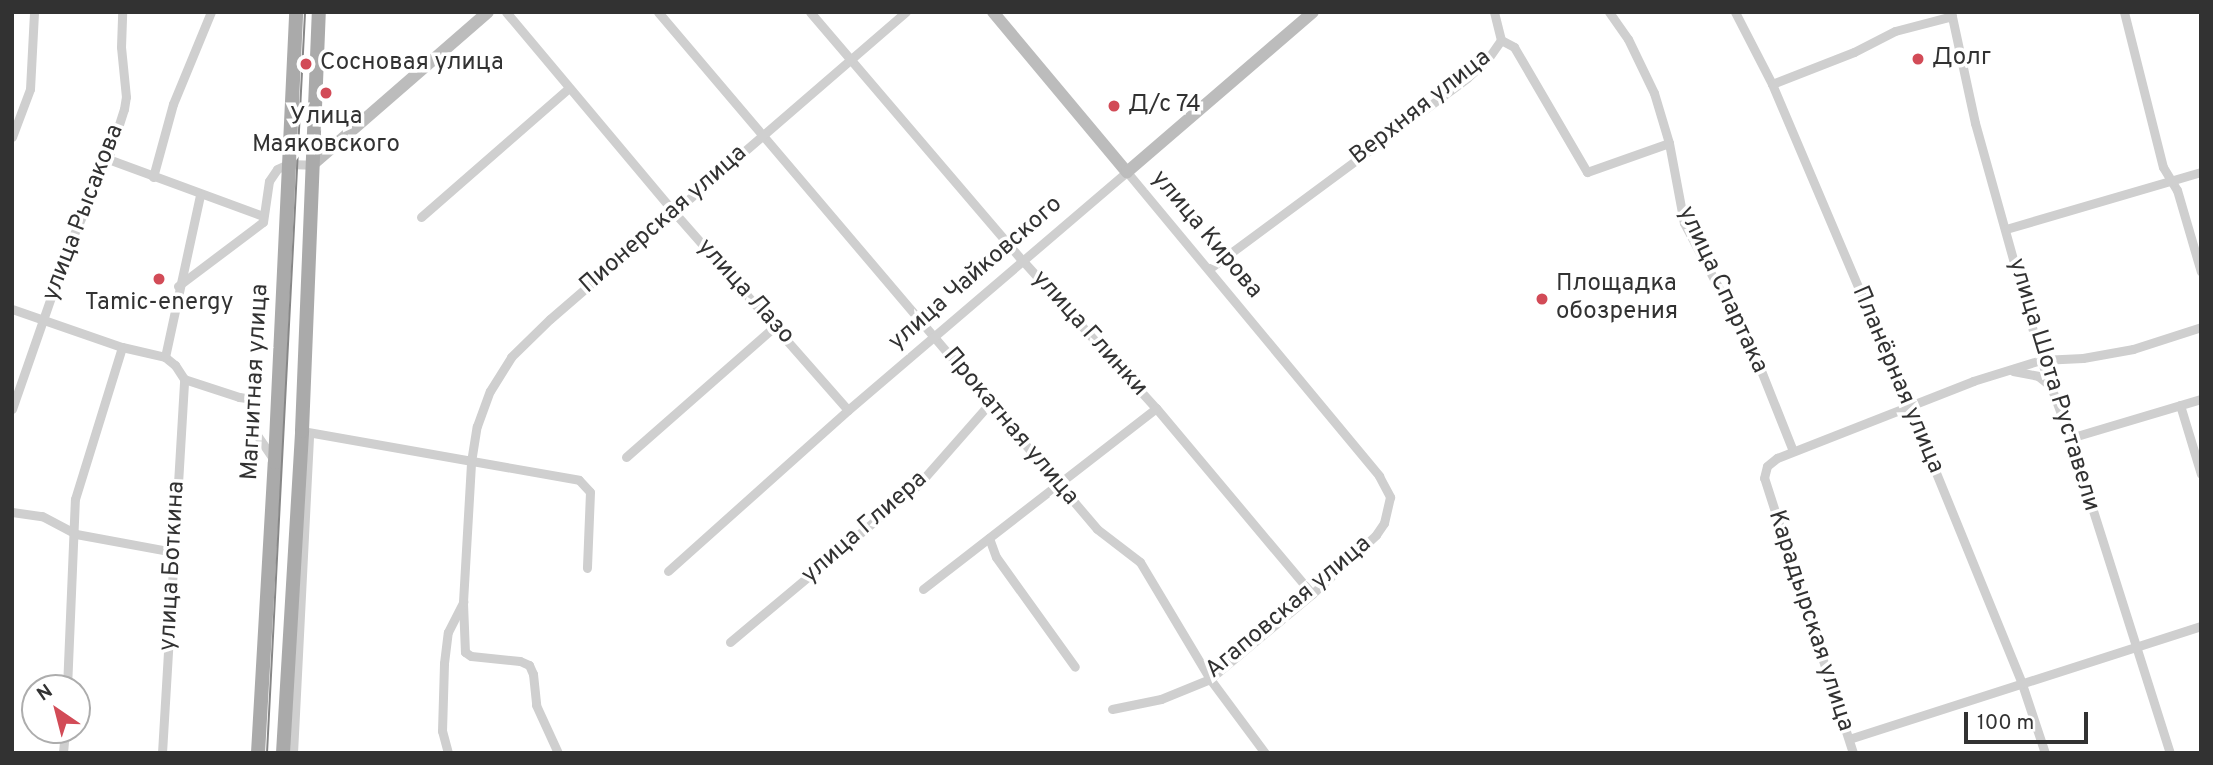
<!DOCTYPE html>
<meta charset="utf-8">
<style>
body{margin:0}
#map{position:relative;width:2213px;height:765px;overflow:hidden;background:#fff;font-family:Overpass,sans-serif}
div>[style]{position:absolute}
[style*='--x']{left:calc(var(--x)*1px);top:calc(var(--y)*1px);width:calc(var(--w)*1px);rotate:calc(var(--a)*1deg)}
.minor>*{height:9px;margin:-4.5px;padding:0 4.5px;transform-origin:4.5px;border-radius:4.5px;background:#cfcfcf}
.secondary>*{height:12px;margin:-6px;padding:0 6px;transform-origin:6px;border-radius:6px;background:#bcbcbc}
.primary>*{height:14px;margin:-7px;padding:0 7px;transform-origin:7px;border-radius:7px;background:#aaa}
.tram>*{height:2px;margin:-1px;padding:0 1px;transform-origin:1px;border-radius:1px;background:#878787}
.dots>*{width:19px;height:19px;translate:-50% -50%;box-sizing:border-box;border:4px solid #fff;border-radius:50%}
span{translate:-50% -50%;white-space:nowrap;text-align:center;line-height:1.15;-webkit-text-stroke:7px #fff;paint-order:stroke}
.poi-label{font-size:24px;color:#323232}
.left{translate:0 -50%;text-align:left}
.street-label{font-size:24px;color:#323232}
.frame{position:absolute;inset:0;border:14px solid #323232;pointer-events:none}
.north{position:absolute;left:21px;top:674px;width:70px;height:70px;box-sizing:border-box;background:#fff;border:2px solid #adadad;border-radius:50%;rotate:325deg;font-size:19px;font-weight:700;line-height:28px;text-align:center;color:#323232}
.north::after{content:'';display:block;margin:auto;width:24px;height:32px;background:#d24b57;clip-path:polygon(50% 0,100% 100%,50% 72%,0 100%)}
.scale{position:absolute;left:1964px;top:712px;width:124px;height:32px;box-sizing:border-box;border:4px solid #323232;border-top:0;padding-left:9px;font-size:21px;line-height:24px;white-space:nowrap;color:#323232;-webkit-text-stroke:5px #fff;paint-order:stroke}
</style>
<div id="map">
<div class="minor">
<div style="--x:506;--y:12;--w:260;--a:50"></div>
<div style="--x:673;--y:211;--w:265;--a:48.7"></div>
<div style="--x:658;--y:12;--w:678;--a:49.66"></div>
<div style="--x:1097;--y:529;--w:54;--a:37.5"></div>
<div style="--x:1140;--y:562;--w:136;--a:59.1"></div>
<div style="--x:1210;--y:679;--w:92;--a:53.4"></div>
<div style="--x:810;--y:12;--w:328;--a:49.5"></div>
<div style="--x:1023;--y:261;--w:198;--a:47.9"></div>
<div style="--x:1156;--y:408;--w:243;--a:50"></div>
<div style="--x:1494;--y:12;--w:29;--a:76"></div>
<div style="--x:1609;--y:12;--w:33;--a:55"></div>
<div style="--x:1628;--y:39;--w:60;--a:64.3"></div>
<div style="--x:1654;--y:93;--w:52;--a:73.3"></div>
<div style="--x:1669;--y:143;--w:81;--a:79.4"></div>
<div style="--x:1684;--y:223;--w:153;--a:61.9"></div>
<div style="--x:1756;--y:358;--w:100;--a:68.3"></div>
<div style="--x:1735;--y:12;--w:81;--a:62.8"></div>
<div style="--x:1772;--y:84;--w:353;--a:67"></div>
<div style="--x:1910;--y:409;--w:297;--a:67.8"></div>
<div style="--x:2022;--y:684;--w:73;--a:71.6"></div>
<div style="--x:1951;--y:12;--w:114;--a:77.8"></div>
<div style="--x:1975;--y:123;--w:246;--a:74.4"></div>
<div style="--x:2041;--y:360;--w:83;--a:69.6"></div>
<div style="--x:2070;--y:438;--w:330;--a:72.4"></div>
<div style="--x:2124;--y:12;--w:160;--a:75.9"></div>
<div style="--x:2163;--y:167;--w:27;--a:59"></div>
<div style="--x:2177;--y:190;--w:85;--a:73.7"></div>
<div style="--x:1772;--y:84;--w:88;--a:-21.3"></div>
<div style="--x:1854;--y:52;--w:46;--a:-27.1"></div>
<div style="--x:1895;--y:31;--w:59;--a:-14.7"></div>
<div style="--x:12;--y:137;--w:51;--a:-69.4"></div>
<div style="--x:30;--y:89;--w:77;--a:-87"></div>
<div style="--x:108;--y:159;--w:165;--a:20.2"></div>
<div style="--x:153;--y:177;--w:76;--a:-74.7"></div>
<div style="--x:173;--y:104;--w:100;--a:-67.6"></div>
<div style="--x:421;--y:217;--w:196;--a:-41.1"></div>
<div style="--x:2006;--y:229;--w:203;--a:-16.3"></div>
<div style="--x:1209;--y:269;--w:321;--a:-36.5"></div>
<div style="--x:1467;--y:78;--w:27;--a:-42"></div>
<div style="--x:1487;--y:60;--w:24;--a:-55"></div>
<div style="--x:1501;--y:40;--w:15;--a:28"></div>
<div style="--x:1514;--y:47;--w:145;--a:59.7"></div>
<div style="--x:1587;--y:172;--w:87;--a:-19.5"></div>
<div style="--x:178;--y:286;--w:106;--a:-37"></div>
<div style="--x:263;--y:222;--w:41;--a:-81.7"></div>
<div style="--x:269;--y:181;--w:14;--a:-56"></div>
<div style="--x:277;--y:169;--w:12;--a:-24"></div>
<div style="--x:288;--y:164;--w:24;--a:2"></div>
<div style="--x:12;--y:309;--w:116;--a:19.1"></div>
<div style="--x:122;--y:347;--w:44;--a:13.1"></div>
<div style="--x:165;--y:357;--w:13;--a:39"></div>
<div style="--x:175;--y:365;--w:17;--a:57"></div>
<div style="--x:184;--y:379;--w:58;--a:18.1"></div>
<div style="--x:239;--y:397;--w:15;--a:8"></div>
<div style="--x:254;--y:399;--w:33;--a:88"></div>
<div style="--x:255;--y:432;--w:36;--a:56"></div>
<div style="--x:165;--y:357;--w:166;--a:-77.8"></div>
<div style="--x:2013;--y:371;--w:25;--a:11"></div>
<div style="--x:2038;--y:376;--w:16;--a:38"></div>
<div style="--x:2180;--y:405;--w:72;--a:73.1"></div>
<div style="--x:12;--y:409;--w:174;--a:-70.8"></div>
<div style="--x:69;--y:245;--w:94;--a:-65.6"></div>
<div style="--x:108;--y:159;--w:52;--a:-72.3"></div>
<div style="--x:124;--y:109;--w:12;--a:-81"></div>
<div style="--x:126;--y:97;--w:50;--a:-95.7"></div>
<div style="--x:121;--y:47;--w:35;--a:-88"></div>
<div style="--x:302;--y:431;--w:281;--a:10"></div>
<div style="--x:579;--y:480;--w:16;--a:47"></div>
<div style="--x:590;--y:492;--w:76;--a:92.3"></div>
<div style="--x:2070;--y:438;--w:137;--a:-16.6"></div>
<div style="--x:626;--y:457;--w:198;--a:-41.3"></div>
<div style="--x:12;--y:512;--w:30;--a:8"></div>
<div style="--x:42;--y:516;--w:38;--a:28"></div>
<div style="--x:76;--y:534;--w:100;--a:10.4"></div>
<div style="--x:989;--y:538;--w:20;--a:70"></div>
<div style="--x:996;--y:557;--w:135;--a:54.3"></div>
<div style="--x:668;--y:571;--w:241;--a:-41.8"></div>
<div style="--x:848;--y:410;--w:367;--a:-40.5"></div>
<div style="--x:1127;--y:172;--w:395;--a:50.3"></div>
<div style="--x:1379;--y:476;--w:24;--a:62"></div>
<div style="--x:1390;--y:497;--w:27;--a:103"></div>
<div style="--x:1384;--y:523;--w:14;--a:124"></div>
<div style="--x:1376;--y:535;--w:87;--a:137.3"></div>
<div style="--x:1312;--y:594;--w:133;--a:140.2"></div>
<div style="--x:1210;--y:679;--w:53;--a:157.8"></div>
<div style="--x:1161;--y:699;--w:50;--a:168.5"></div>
<div style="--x:923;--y:589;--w:295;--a:-37.8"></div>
<div style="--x:463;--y:603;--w:49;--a:87.7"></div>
<div style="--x:465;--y:652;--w:7;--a:34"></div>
<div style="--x:471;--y:656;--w:49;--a:5.8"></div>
<div style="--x:520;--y:661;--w:10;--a:24"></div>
<div style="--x:529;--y:665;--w:10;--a:66"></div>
<div style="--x:533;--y:674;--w:31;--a:84"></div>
<div style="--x:536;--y:705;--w:53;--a:65.4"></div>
<div style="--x:730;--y:642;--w:245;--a:-39.9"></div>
<div style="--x:918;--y:485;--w:109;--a:-48.7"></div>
<div style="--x:67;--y:688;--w:189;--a:-87.6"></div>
<div style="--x:75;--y:499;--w:159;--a:-72.8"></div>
<div style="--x:1849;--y:739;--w:370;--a:-17.8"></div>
<div style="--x:63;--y:753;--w:23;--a:-85"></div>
<div style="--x:162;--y:753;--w:375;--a:-86.6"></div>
<div style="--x:293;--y:753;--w:317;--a:-87.1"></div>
<div style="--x:448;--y:753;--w:23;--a:-105"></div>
<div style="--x:442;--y:731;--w:68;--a:-88.3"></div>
<div style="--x:444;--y:663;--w:31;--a:-83"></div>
<div style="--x:448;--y:632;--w:34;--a:-63"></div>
<div style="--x:463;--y:602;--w:140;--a:-86.7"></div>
<div style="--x:471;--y:462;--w:36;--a:-81"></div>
<div style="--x:477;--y:426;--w:37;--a:-70"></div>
<div style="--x:490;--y:391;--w:40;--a:-58"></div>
<div style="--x:511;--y:357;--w:54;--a:-44.3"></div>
<div style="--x:550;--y:319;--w:470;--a:-40.8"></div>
<div style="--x:1853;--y:753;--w:289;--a:-107.9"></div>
<div style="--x:1764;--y:478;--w:12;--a:-76"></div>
<div style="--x:1767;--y:466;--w:13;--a:-39"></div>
<div style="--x:1777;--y:458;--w:211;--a:-21.4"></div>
<div style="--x:1973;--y:381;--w:71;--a:-17.2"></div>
<div style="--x:2041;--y:360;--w:42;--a:-2.7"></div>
<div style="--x:2083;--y:358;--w:51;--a:-10.2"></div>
<div style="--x:2133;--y:349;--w:71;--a:-17.9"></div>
</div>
<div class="secondary">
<div style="--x:993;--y:12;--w:209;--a:50.1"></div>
<div style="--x:1127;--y:172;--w:245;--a:-40.7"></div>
<div style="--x:312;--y:165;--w:233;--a:-41"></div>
</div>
<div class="primary">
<div style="--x:258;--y:753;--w:291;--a:-86.7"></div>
<div style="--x:275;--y:462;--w:450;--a:-87.3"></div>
<div style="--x:283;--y:753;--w:323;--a:-86.6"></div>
<div style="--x:302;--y:431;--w:419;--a:-87.7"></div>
</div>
<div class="tram">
<div style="--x:267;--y:753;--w:742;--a:-87.06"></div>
</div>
<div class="dots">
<div style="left:1918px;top:59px;background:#d24b57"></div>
<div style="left:306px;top:64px;background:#d24b57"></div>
<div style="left:326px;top:93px;background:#d24b57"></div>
<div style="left:1114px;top:106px;background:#d24b57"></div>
<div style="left:159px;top:279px;background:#d24b57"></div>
<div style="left:1542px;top:299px;background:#d24b57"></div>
</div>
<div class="poi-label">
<span class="left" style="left:1932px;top:59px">Долг</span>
<span class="left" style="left:320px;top:64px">Сосновая улица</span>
<span class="left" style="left:1128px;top:106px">Д/с 74</span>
<span style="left:326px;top:132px">Улица<br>Маяковского</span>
<span class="left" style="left:1556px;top:299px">Площадка<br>обозрения</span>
<span style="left:159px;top:304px">Tamic-energy</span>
</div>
<div class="street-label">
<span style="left:1421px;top:108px;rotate:-38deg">Верхняя улица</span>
<span style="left:84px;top:213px;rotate:-69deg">улица Рысакова</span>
<span style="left:664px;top:220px;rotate:-41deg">Пионерская улица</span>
<span style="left:1206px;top:235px;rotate:50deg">улица Кирова</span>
<span style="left:976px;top:274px;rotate:-41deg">улица Чайковского</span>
<span style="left:1722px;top:290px;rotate:65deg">улица Спартака</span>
<span style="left:745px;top:292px;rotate:48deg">улица Лазо</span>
<span style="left:1089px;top:334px;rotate:48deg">улица Глинки</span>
<span style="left:1897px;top:380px;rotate:67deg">Планёрная улица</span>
<span style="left:256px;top:382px;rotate:-87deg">Магнитная улица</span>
<span style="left:2053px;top:385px;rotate:73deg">улица Шота Руставели</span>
<span style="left:1010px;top:427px;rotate:50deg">Прокатная улица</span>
<span style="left:865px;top:528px;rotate:-41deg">улица Глиера</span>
<span style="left:173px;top:566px;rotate:-87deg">улица Боткина</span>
<span style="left:1289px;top:608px;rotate:-40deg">Агаповская улица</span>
<span style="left:1810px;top:621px;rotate:72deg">Карадырская улица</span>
</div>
<div class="frame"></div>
<div class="north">N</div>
<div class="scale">100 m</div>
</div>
